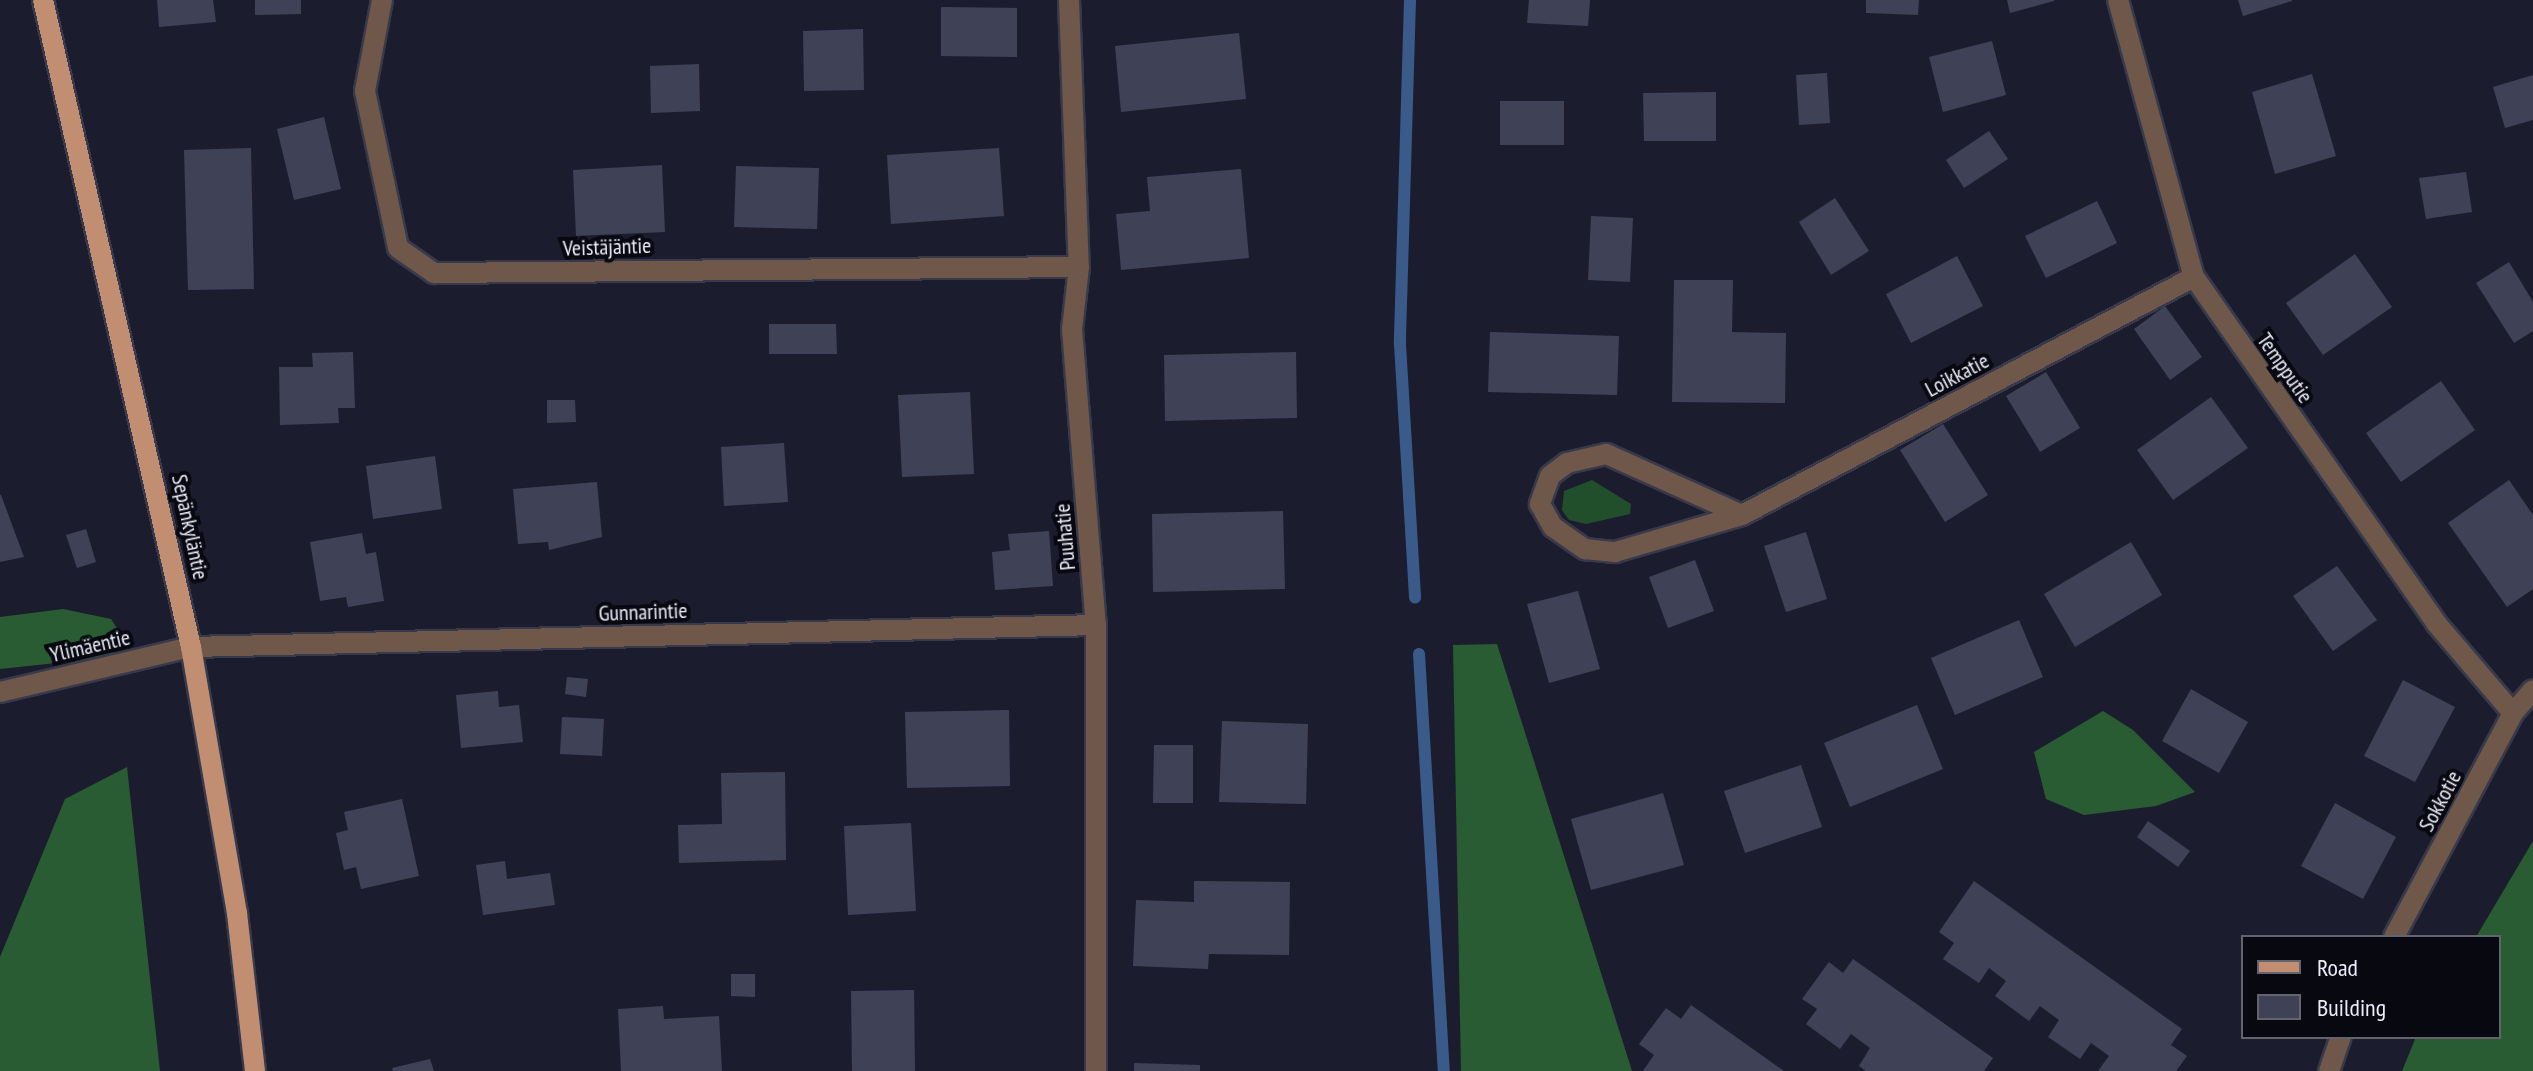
<!DOCTYPE html>
<meta charset="utf-8">
<style>
body{margin:0}
#map{position:relative;width:2533px;height:1071px;overflow:hidden;background:#1b1d2f;font-family:"PT Sans Narrow",sans-serif}
div>[style]{position:absolute}
[style*='--x']{left:calc(var(--x)*1px);top:calc(var(--y)*1px);width:calc(var(--w)*1px);rotate:calc(var(--a)*1deg)}
.green>*{inset:0;background:#224f2b}
.forest>*{inset:0;background:#2a5c33}
.stream>*{height:12px;margin:-6px;padding:0 6px;transform-origin:6px;border-radius:6px;background:#3a5b8a}
.building>*{inset:0;background:#3f4256}
.roads{filter:drop-shadow(2px 0 #383a4b) drop-shadow(-2px 0 #383a4b) drop-shadow(0 2px #383a4b) drop-shadow(0 -2px #383a4b)}
.minor>*{height:20px;margin:-10px;padding:0 10px;transform-origin:10px;border-radius:10px;background:#6f5749}
.major>*{height:20px;margin:-10px;padding:0 10px;transform-origin:10px;border-radius:10px;background:#c18e72}
span{translate:-50% -50%;white-space:nowrap;text-align:center;line-height:1.15;-webkit-text-stroke:8px #070810;paint-order:stroke}
.street-label{font-size:22px;color:#eaecf9}
.legend{position:absolute;left:2241px;top:935px;width:260px;height:104px;box-sizing:border-box;background:#070810;border:2px solid #62636d;margin:0;padding:10px 14px;list-style:none;font-size:24px;color:#eaecf9}
.legend li{display:flex;align-items:center;gap:16px;height:40px}
.legend b{width:40px;border:2px solid #62636d}
</style>
<div id="map">
<div class="green">
<div style="clip-path:polygon(1592px 480px,1631px 504px,1630px 514px,1586px 524px,1569px 520px,1562px 510px,1564px 491px)"></div>
</div>
<div class="forest">
<div style="clip-path:polygon(63px 609px,111px 619px,120px 633px,112px 657px,0 669px,0 617px)"></div>
<div style="clip-path:polygon(1497px 644px,1632px 1071px,1461px 1071px,1453px 645px)"></div>
<div style="clip-path:polygon(2103px 711px,2133px 730px,2195px 792px,2156px 806px,2084px 815px,2046px 799px,2034px 752px)"></div>
<div style="clip-path:polygon(127px 767px,160px 1071px,0 1071px,0 957px,65px 799px)"></div>
<div style="clip-path:polygon(2533px 841px,2533px 1071px,2402px 1071px,2416px 1037px,2499px 1037px,2499px 937px,2476px 937px)"></div>
</div>
<div class="stream">
<div style="--x:1410;--y:0;--w:344;--a:91.7"></div>
<div style="--x:1400;--y:344;--w:254;--a:86.6"></div>
<div style="--x:1419;--y:654;--w:418;--a:86.6"></div>
</div>
<div class="building">
<div style="clip-path:polygon(157px 0,213px 0,216px 22px,159px 27px)"></div>
<div style="clip-path:polygon(255px 0,301px 0,301px 14px,255px 15px)"></div>
<div style="clip-path:polygon(1529px 0,1590px 0,1588px 26px,1527px 23px)"></div>
<div style="clip-path:polygon(1866px 0,1919px 0,1918px 15px,1866px 13px)"></div>
<div style="clip-path:polygon(2007px 0,2054px 0,2054px 1px,2010px 13px)"></div>
<div style="clip-path:polygon(2238px 0,2292px 0,2292px 1px,2243px 16px)"></div>
<div style="clip-path:polygon(941px 7px,1017px 8px,1017px 57px,941px 56px)"></div>
<div style="clip-path:polygon(863px 29px,864px 90px,804px 91px,803px 31px)"></div>
<div style="clip-path:polygon(1239px 33px,1246px 99px,1121px 112px,1115px 46px)"></div>
<div style="clip-path:polygon(1992px 41px,2006px 95px,1943px 112px,1929px 57px)"></div>
<div style="clip-path:polygon(699px 64px,700px 111px,651px 113px,650px 66px)"></div>
<div style="clip-path:polygon(1827px 73px,1830px 123px,1799px 125px,1796px 75px)"></div>
<div style="clip-path:polygon(2312px 74px,2336px 156px,2275px 174px,2252px 92px)"></div>
<div style="clip-path:polygon(2533px 75px,2533px 120px,2505px 128px,2493px 87px)"></div>
<div style="clip-path:polygon(1716px 92px,1716px 141px,1644px 141px,1643px 93px)"></div>
<div style="clip-path:polygon(1500px 101px,1564px 101px,1564px 145px,1500px 145px)"></div>
<div style="clip-path:polygon(324px 117px,341px 189px,294px 200px,277px 129px)"></div>
<div style="clip-path:polygon(1989px 131px,2008px 159px,1964px 188px,1946px 160px)"></div>
<div style="clip-path:polygon(251px 148px,254px 289px,188px 290px,184px 150px)"></div>
<div style="clip-path:polygon(999px 148px,1004px 216px,891px 224px,887px 155px)"></div>
<div style="clip-path:polygon(662px 165px,665px 232px,576px 236px,573px 170px)"></div>
<div style="clip-path:polygon(736px 166px,819px 168px,817px 229px,734px 227px)"></div>
<div style="clip-path:polygon(1241px 169px,1249px 258px,1121px 270px,1116px 214px,1150px 211px,1147px 177px)"></div>
<div style="clip-path:polygon(2466px 172px,2472px 212px,2426px 219px,2419px 178px)"></div>
<div style="clip-path:polygon(1835px 198px,1869px 251px,1831px 275px,1799px 222px)"></div>
<div style="clip-path:polygon(2097px 201px,2117px 243px,2046px 278px,2025px 236px)"></div>
<div style="clip-path:polygon(1591px 216px,1633px 218px,1630px 282px,1588px 280px)"></div>
<div style="clip-path:polygon(2355px 254px,2392px 307px,2323px 355px,2286px 303px)"></div>
<div style="clip-path:polygon(1957px 256px,1983px 306px,1911px 343px,1886px 294px)"></div>
<div style="clip-path:polygon(2509px 262px,2533px 302px,2533px 331px,2514px 343px,2476px 283px)"></div>
<div style="clip-path:polygon(1674px 280px,1733px 280px,1732px 332px,1786px 333px,1785px 403px,1672px 402px)"></div>
<div style="clip-path:polygon(2165px 306px,2202px 357px,2170px 380px,2134px 329px)"></div>
<div style="clip-path:polygon(769px 324px,836px 324px,837px 354px,769px 354px)"></div>
<div style="clip-path:polygon(1490px 332px,1619px 336px,1617px 395px,1488px 392px)"></div>
<div style="clip-path:polygon(353px 352px,355px 408px,338px 408px,339px 423px,280px 425px,279px 367px,313px 367px,312px 353px)"></div>
<div style="clip-path:polygon(1296px 352px,1297px 418px,1165px 421px,1164px 355px)"></div>
<div style="clip-path:polygon(2046px 372px,2080px 428px,2040px 452px,2006px 396px)"></div>
<div style="clip-path:polygon(2441px 381px,2475px 430px,2401px 482px,2366px 433px)"></div>
<div style="clip-path:polygon(970px 392px,974px 474px,902px 477px,898px 395px)"></div>
<div style="clip-path:polygon(2211px 397px,2248px 448px,2173px 500px,2137px 450px)"></div>
<div style="clip-path:polygon(547px 400px,575px 400px,576px 422px,547px 423px)"></div>
<div style="clip-path:polygon(1943px 424px,1988px 495px,1945px 522px,1900px 450px)"></div>
<div style="clip-path:polygon(784px 443px,788px 502px,724px 506px,721px 447px)"></div>
<div style="clip-path:polygon(435px 456px,442px 509px,373px 519px,366px 466px)"></div>
<div style="clip-path:polygon(2509px 480px,2533px 515px,2533px 589px,2507px 607px,2448px 523px)"></div>
<div style="clip-path:polygon(597px 482px,602px 537px,549px 550px,548px 542px,518px 544px,513px 489px)"></div>
<div style="clip-path:polygon(1px 495px,24px 557px,0 562px,0 495px)"></div>
<div style="clip-path:polygon(1283px 511px,1285px 589px,1153px 592px,1152px 514px)"></div>
<div style="clip-path:polygon(86px 529px,96px 562px,77px 568px,66px 535px)"></div>
<div style="clip-path:polygon(1049px 531px,1053px 586px,995px 590px,992px 552px,1010px 550px,1008px 534px)"></div>
<div style="clip-path:polygon(1806px 532px,1827px 599px,1786px 612px,1764px 546px)"></div>
<div style="clip-path:polygon(362px 533px,366px 554px,376px 552px,384px 601px,348px 607px,346px 597px,320px 601px,310px 542px)"></div>
<div style="clip-path:polygon(2131px 542px,2162px 595px,2075px 647px,2044px 594px)"></div>
<div style="clip-path:polygon(1695px 560px,1714px 611px,1668px 628px,1649px 577px)"></div>
<div style="clip-path:polygon(2337px 566px,2377px 620px,2333px 651px,2293px 596px)"></div>
<div style="clip-path:polygon(1578px 591px,1600px 669px,1549px 683px,1527px 604px)"></div>
<div style="clip-path:polygon(2019px 620px,2043px 677px,1955px 715px,1931px 658px)"></div>
<div style="clip-path:polygon(567px 677px,588px 679px,586px 697px,565px 694px)"></div>
<div style="clip-path:polygon(2403px 680px,2455px 707px,2415px 782px,2364px 756px)"></div>
<div style="clip-path:polygon(2191px 689px,2248px 722px,2219px 773px,2162px 741px)"></div>
<div style="clip-path:polygon(498px 691px,499px 707px,519px 705px,523px 742px,461px 748px,456px 695px)"></div>
<div style="clip-path:polygon(1917px 705px,1943px 769px,1850px 807px,1824px 743px)"></div>
<div style="clip-path:polygon(1009px 710px,1010px 786px,907px 788px,905px 712px)"></div>
<div style="clip-path:polygon(562px 717px,604px 719px,602px 756px,560px 754px)"></div>
<div style="clip-path:polygon(1222px 721px,1308px 724px,1306px 804px,1219px 802px)"></div>
<div style="clip-path:polygon(1154px 745px,1193px 745px,1193px 803px,1153px 803px)"></div>
<div style="clip-path:polygon(1801px 765px,1822px 827px,1745px 853px,1724px 791px)"></div>
<div style="clip-path:polygon(785px 772px,786px 860px,679px 863px,678px 825px,722px 824px,721px 773px)"></div>
<div style="clip-path:polygon(1663px 793px,1684px 865px,1591px 890px,1571px 819px)"></div>
<div style="clip-path:polygon(402px 799px,419px 876px,361px 889px,356px 867px,344px 870px,336px 833px,348px 830px,344px 812px)"></div>
<div style="clip-path:polygon(2335px 803px,2396px 837px,2363px 899px,2301px 866px)"></div>
<div style="clip-path:polygon(2148px 821px,2190px 851px,2178px 867px,2137px 837px)"></div>
<div style="clip-path:polygon(911px 823px,916px 911px,848px 915px,844px 826px)"></div>
<div style="clip-path:polygon(505px 861px,507px 879px,550px 873px,555px 905px,483px 915px,476px 865px)"></div>
<div style="clip-path:polygon(1194px 881px,1290px 882px,1289px 955px,1209px 954px,1208px 969px,1133px 966px,1136px 900px,1194px 902px)"></div>
<div style="clip-path:polygon(1974px 881px,2182px 1029px,2171px 1045px,2187px 1056px,2176px 1071px,2098px 1071px,2109px 1056px,2091px 1043px,2080px 1059px,2048px 1037px,2059px 1020px,2040px 1006px,2029px 1021px,1995px 996px,2006px 981px,1989px 968px,1979px 983px,1943px 959px,1954px 943px,1939px 932px)"></div>
<div style="clip-path:polygon(1853px 959px,1993px 1058px,1984px 1071px,1866px 1071px,1859px 1066px,1870px 1048px,1851px 1034px,1840px 1049px,1806px 1024px,1817px 1009px,1802px 999px,1829px 962px,1843px 973px)"></div>
<div style="clip-path:polygon(731px 974px,755px 974px,755px 997px,731px 996px)"></div>
<div style="clip-path:polygon(914px 990px,915px 1071px,852px 1071px,851px 991px)"></div>
<div style="clip-path:polygon(1691px 1005px,1784px 1071px,1643px 1071px,1654px 1055px,1639px 1044px,1666px 1008px,1681px 1019px)"></div>
<div style="clip-path:polygon(663px 1006px,664px 1019px,719px 1016px,722px 1071px,621px 1071px,618px 1009px)"></div>
<div style="clip-path:polygon(430px 1059px,434px 1071px,393px 1071px,392px 1068px)"></div>
<div style="clip-path:polygon(1134px 1063px,1200px 1065px,1200px 1071px,1134px 1071px)"></div>
</div>
<div class="roads">
<div class="minor">
<div style="--x:382;--y:0;--w:93;--a:100.6"></div>
<div style="--x:365;--y:91;--w:160;--a:78.1"></div>
<div style="--x:398;--y:248;--w:44;--a:34.8"></div>
<div style="--x:434;--y:273;--w:645;--a:-0.53"></div>
<div style="--x:1069;--y:0;--w:267;--a:87.9"></div>
<div style="--x:1079;--y:267;--w:62;--a:96.4"></div>
<div style="--x:1072;--y:329;--w:297;--a:85.4"></div>
<div style="--x:1096;--y:625;--w:446;--a:90"></div>
<div style="--x:2118;--y:0;--w:287;--a:74.7"></div>
<div style="--x:2194;--y:277;--w:422;--a:55"></div>
<div style="--x:2436;--y:623;--w:118;--a:49.5"></div>
<div style="--x:1742;--y:515;--w:149;--a:-155.8"></div>
<div style="--x:1606;--y:454;--w:40;--a:167"></div>
<div style="--x:1567;--y:463;--w:21;--a:143"></div>
<div style="--x:1550;--y:476;--w:30;--a:110"></div>
<div style="--x:1540;--y:504;--w:26;--a:61"></div>
<div style="--x:1553;--y:527;--w:39;--a:35"></div>
<div style="--x:1585;--y:549;--w:30;--a:6"></div>
<div style="--x:1615;--y:552;--w:132;--a:-16.2"></div>
<div style="--x:1742;--y:515;--w:511;--a:-27.77"></div>
<div style="--x:0;--y:692;--w:196;--a:-13.3"></div>
<div style="--x:191;--y:647;--w:905;--a:-1.39"></div>
<div style="--x:2394;--y:937;--w:254;--a:-62"></div>
<div style="--x:2513;--y:713;--w:30;--a:-49"></div>
<div style="--x:2329;--y:1071;--w:36;--a:-71"></div>
</div>
<div class="major">
<div style="--x:43;--y:0;--w:664;--a:77.12"></div>
<div style="--x:191;--y:647;--w:270;--a:80.2"></div>
<div style="--x:237;--y:913;--w:159;--a:83.5"></div>
</div>
</div>
<div class="street-label">
<span style="left:607px;top:247px;rotate:-2deg">Veistäjäntie</span>
<span style="left:2285px;top:368px;rotate:55deg">Tempputie</span>
<span style="left:1957px;top:375px;rotate:-28deg">Loikkatie</span>
<span style="left:190px;top:527px;rotate:78deg">Sepänkyläntie</span>
<span style="left:1065px;top:537px;rotate:-95deg">Puuhatie</span>
<span style="left:643px;top:612px;rotate:-2deg">Gunnarintie</span>
<span style="left:90px;top:646px;rotate:-13deg">Ylimäentie</span>
<span style="left:2440px;top:801px;rotate:-62deg">Sokkotie</span>
</div>
<ul class="legend">
<li><b style="height:10px;background:#c18e72"></b>Road</li>
<li><b style="height:22px;background:#3f4256"></b>Building</li>
</ul>
</div>
